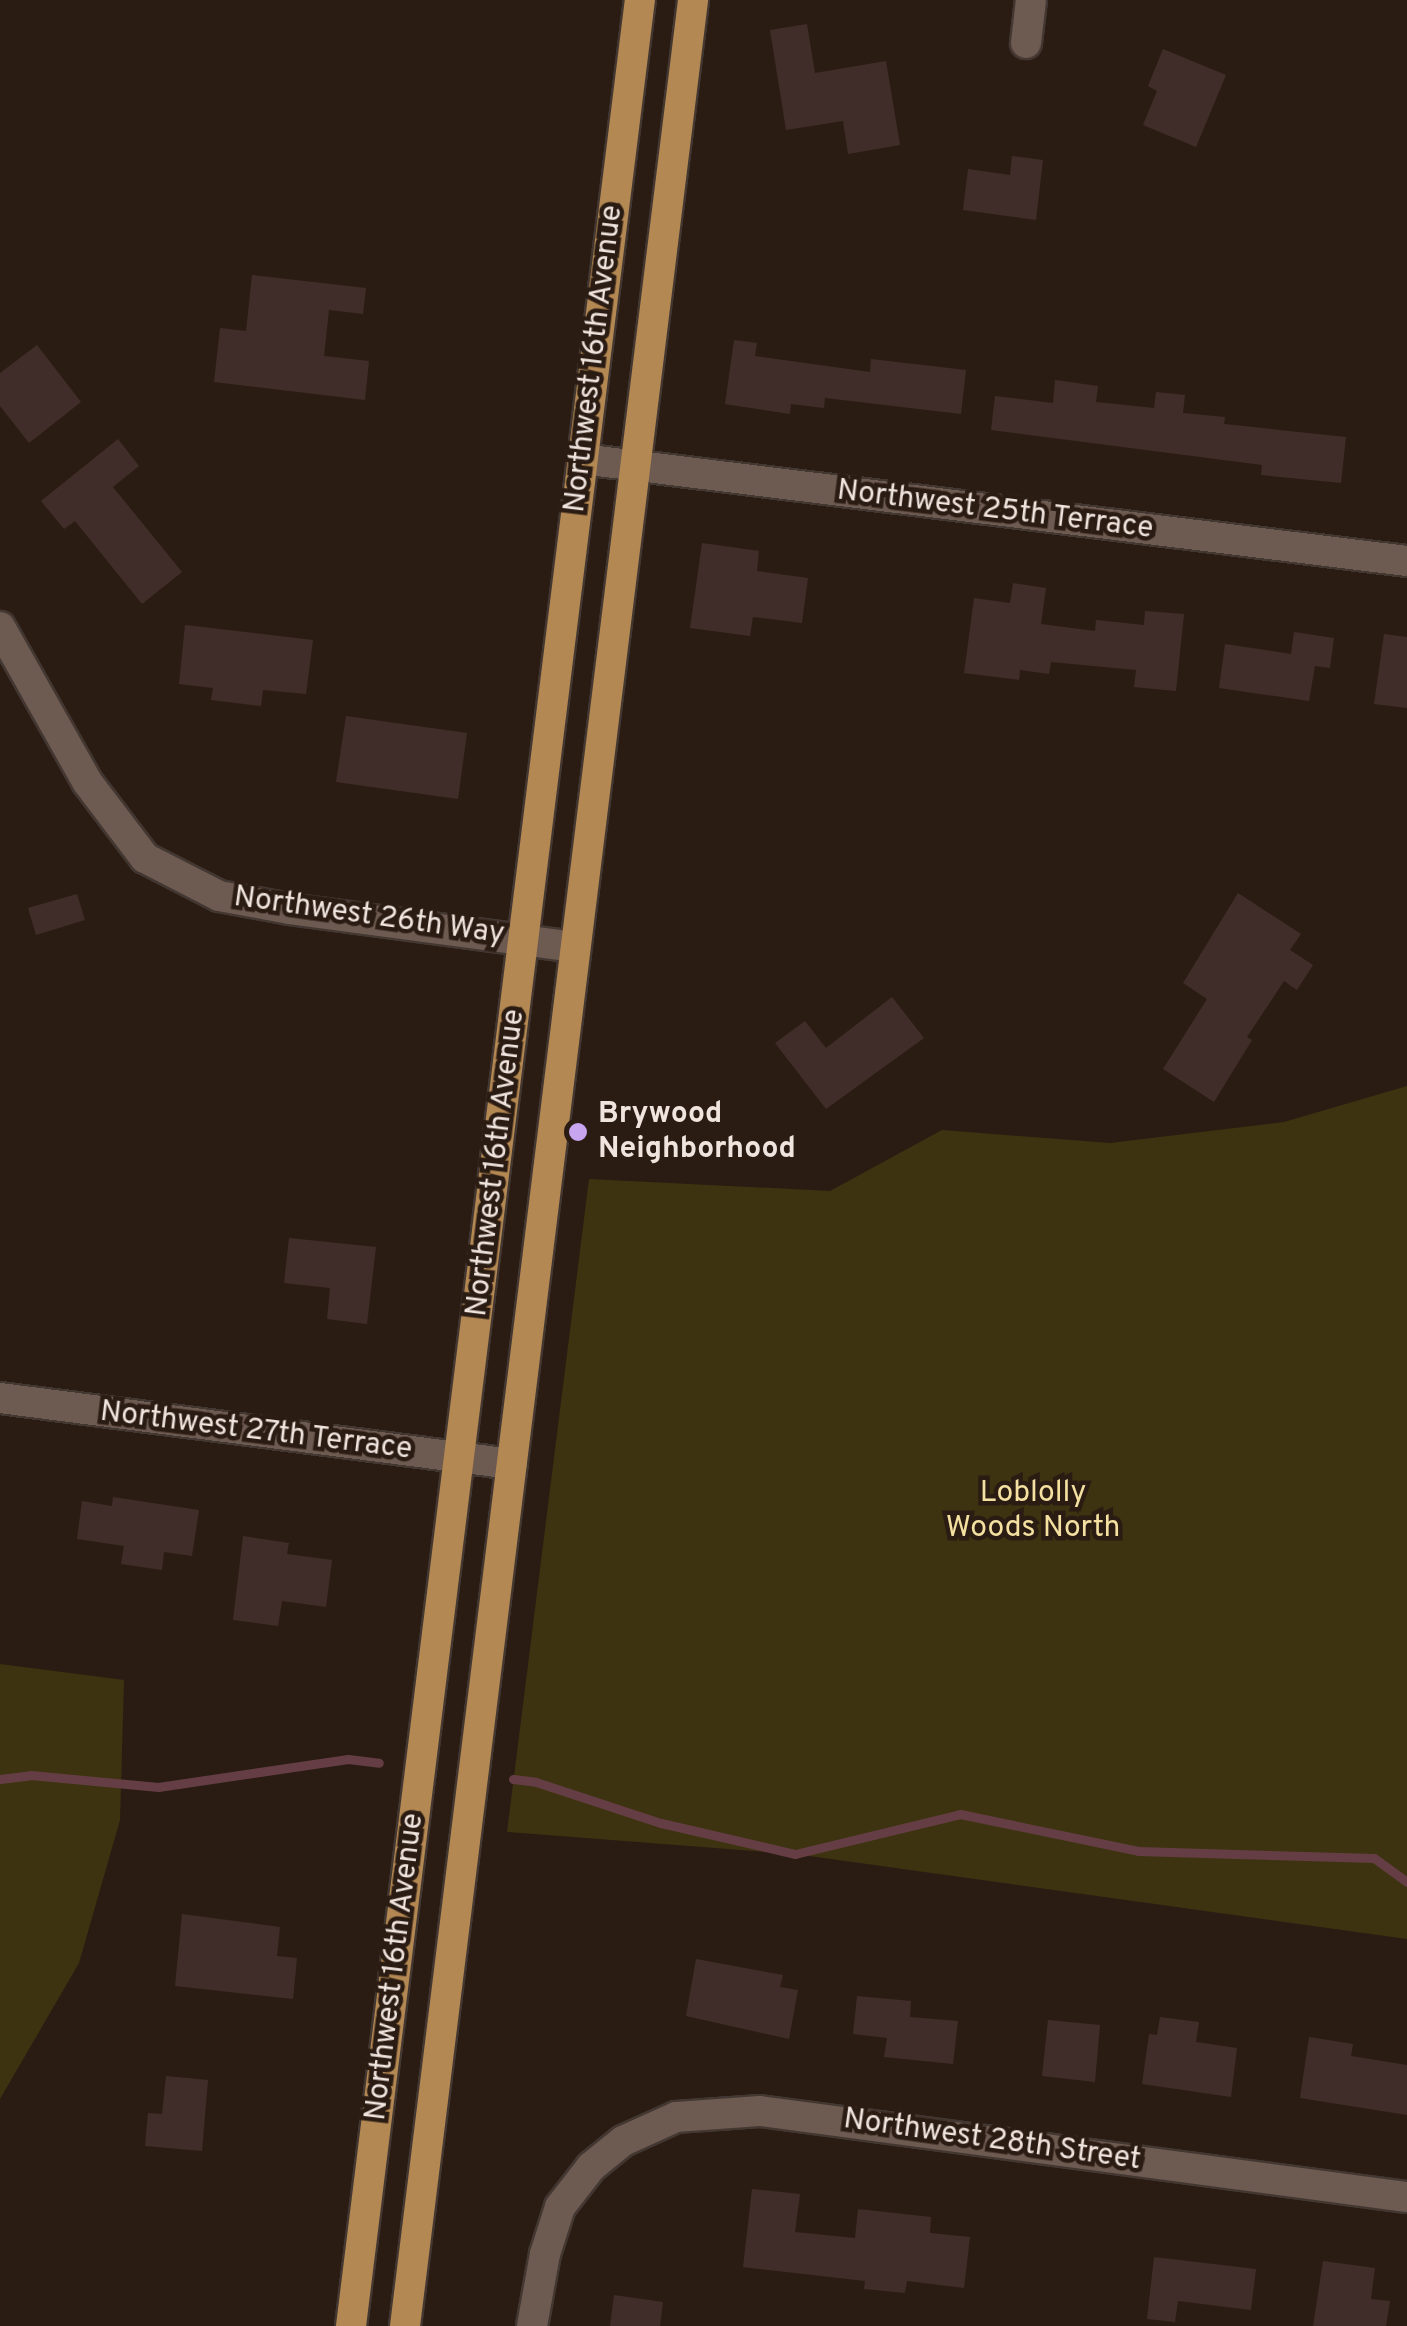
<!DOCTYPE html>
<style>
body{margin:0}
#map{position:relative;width:1407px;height:2326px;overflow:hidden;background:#2b1c13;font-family:Overpass,sans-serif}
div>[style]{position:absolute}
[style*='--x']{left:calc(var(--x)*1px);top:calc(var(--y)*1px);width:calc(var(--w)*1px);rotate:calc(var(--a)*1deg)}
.green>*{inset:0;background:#3d3310}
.stream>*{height:9px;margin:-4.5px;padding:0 4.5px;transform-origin:4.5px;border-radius:4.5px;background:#643e44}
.building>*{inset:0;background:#402d2a}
.roads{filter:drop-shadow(2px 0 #433732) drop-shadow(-2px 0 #433732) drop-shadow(0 2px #433732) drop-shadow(0 -2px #433732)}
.minor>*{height:30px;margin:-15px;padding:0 15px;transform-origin:15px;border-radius:15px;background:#6d5a50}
.major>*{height:30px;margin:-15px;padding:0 15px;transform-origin:15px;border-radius:15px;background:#b48852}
.dots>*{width:28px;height:28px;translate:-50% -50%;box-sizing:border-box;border:5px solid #2b1c13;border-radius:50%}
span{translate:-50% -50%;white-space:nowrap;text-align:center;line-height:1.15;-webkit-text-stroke:9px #2b1c13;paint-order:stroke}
.street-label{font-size:30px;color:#efe4de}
.poi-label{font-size:30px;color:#efe4de;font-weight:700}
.left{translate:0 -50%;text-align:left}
.park-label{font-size:30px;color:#f4e0a0}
</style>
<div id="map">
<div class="green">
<div style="clip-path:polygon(1407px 1086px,1407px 1939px,795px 1854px,507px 1832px,589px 1179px,830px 1191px,942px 1130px,1110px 1143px,1284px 1122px)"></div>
<div style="clip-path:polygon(0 1664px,124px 1680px,120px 1820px,79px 1963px,0 2099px)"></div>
</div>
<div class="stream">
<div style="--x:0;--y:1779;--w:31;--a:-7"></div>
<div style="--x:31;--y:1775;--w:128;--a:5.4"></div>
<div style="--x:158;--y:1787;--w:192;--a:-8.4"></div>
<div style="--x:348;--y:1759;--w:31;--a:7"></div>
<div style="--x:513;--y:1779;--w:23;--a:7"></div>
<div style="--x:536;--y:1782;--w:132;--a:18.2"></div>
<div style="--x:661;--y:1823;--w:138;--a:13"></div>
<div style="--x:795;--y:1854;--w:170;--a:-13.6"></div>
<div style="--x:960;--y:1814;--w:182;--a:11.7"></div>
<div style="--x:1138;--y:1851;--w:236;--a:1.7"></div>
<div style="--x:1374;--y:1858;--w:41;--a:36"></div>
</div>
<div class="building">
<div style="clip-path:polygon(807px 24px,815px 73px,886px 61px,900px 145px,848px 154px,843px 121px,786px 130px,770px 30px)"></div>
<div style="clip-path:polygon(1163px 49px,1226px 75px,1196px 147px,1143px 125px,1157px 91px,1148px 86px)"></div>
<div style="clip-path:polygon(1012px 156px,1043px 160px,1036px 220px,963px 210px,968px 169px,1010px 175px)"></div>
<div style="clip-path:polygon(252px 275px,366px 288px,363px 314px,329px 310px,324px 356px,369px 361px,365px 400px,214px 382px,220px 328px,246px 331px)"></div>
<div style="clip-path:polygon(734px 340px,757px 343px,755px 356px,870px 372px,871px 359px,966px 370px,961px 414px,825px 398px,824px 408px,791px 404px,790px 414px,725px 404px)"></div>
<div style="clip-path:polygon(37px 345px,81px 402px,29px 443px,0 406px,0 373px)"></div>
<div style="clip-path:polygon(1055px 380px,1098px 386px,1096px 402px,1154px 408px,1156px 392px,1185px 395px,1183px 413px,1225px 417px,1224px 424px,1346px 437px,1341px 483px,1261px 475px,1262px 465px,991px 430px,995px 396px,1053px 403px)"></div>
<div style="clip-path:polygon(118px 439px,139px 466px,113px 487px,182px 572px,142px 604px,75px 521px,64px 529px,41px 501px)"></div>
<div style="clip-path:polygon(702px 543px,759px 551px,757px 571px,808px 578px,802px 623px,753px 617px,750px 636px,690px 628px)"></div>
<div style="clip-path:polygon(1013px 583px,1046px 588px,1041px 624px,1095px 631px,1096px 620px,1144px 625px,1145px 611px,1184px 614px,1176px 691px,1134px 687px,1136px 670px,1051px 662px,1049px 674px,1020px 670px,1019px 680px,964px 673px,974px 598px,1010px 603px)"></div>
<div style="clip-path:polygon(185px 625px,313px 640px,306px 694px,263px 690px,261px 706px,211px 700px,213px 688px,179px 684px)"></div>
<div style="clip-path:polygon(1294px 632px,1334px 638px,1330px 668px,1315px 666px,1309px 701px,1219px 688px,1225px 644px,1291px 654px)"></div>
<div style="clip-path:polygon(1384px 634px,1407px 637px,1407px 708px,1374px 704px)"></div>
<div style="clip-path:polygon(346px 716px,467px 733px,458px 799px,336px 782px)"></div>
<div style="clip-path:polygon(1238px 893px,1301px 934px,1290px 950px,1313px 965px,1297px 990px,1284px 981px,1247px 1037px,1252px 1040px,1214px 1102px,1163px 1069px,1207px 999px,1183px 983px)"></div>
<div style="clip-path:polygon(77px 894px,85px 920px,36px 935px,28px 908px)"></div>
<div style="clip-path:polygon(892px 997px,924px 1038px,826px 1109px,775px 1043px,805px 1021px,826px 1048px)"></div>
<div style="clip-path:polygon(289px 1238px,376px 1247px,367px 1324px,327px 1319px,330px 1288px,284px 1283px)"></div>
<div style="clip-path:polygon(113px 1497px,199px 1510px,192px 1556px,164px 1552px,162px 1570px,121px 1564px,124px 1546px,77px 1539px,82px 1501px,112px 1506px)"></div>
<div style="clip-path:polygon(243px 1536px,289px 1543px,287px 1554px,332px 1560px,326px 1607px,282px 1601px,278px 1626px,233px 1620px)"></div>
<div style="clip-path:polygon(182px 1914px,280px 1927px,277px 1956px,297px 1958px,293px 1999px,175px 1986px)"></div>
<div style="clip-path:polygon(696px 1959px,783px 1975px,780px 1987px,798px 1990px,789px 2039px,686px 2016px)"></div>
<div style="clip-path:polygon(857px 1996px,911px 2001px,910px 2017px,958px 2021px,953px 2064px,884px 2057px,887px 2038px,853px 2034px)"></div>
<div style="clip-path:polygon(1160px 2017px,1199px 2022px,1196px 2042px,1237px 2048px,1231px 2097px,1142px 2084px,1149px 2034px,1157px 2035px)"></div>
<div style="clip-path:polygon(1048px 2020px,1100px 2025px,1095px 2082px,1042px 2076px)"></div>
<div style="clip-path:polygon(1309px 2037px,1353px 2044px,1351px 2056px,1407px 2065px,1407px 2115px,1300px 2098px)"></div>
<div style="clip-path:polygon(166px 2076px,208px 2080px,202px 2151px,145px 2146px,148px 2113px,162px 2114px)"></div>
<div style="clip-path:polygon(752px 2189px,800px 2194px,795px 2232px,855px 2238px,858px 2209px,931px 2217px,930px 2233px,970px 2237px,964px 2288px,907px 2281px,905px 2293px,864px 2289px,865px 2281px,743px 2267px)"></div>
<div style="clip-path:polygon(1154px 2257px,1256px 2269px,1251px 2310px,1178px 2301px,1175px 2322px,1147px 2319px)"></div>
<div style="clip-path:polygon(1323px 2261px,1375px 2268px,1371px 2299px,1390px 2301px,1386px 2326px,1313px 2326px)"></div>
<div style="clip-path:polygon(614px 2295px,663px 2302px,660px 2326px,610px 2326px)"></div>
</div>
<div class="roads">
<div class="minor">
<div style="--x:1026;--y:43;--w:43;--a:-83.4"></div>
<div style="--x:582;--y:459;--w:831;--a:7.05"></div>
<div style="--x:0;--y:627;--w:179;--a:60.6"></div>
<div style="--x:88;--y:783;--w:94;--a:52.8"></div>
<div style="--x:145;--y:858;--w:83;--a:27.2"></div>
<div style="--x:219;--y:896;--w:72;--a:10.4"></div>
<div style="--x:290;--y:909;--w:288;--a:7.6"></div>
<div style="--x:0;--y:1398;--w:516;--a:7.35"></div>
<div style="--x:532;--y:2326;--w:73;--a:-79.8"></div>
<div style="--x:545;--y:2254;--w:49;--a:-72.3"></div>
<div style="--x:560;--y:2207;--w:51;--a:-52.2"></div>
<div style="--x:591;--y:2167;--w:41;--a:-39.1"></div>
<div style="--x:623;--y:2141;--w:58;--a:-24.4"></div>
<div style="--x:676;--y:2117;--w:84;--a:-4.1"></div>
<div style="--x:760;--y:2111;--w:653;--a:7.57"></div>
</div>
<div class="major">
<div style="--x:351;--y:2326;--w:2344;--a:-82.92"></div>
<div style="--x:405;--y:2326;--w:2344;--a:-82.94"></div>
</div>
</div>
<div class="dots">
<div style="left:578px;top:1132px;background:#c7a6ef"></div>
</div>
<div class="street-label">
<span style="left:595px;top:359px;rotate:-83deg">Northwest 16th Avenue</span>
<span style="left:995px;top:511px;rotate:7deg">Northwest 25th Terrace</span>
<span style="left:369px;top:917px;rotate:8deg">Northwest 26th Way</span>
<span style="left:497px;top:1163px;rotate:-83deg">Northwest 16th Avenue</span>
<span style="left:256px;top:1432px;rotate:7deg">Northwest 27th Terrace</span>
<span style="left:396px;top:1967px;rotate:-83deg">Northwest 16th Avenue</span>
<span style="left:992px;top:2141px;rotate:8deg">Northwest 28th Street</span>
</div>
<div class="poi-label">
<span class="left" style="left:598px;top:1132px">Brywood<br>Neighborhood</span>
</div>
<div class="park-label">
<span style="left:1033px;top:1511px">Loblolly<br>Woods North</span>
</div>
</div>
